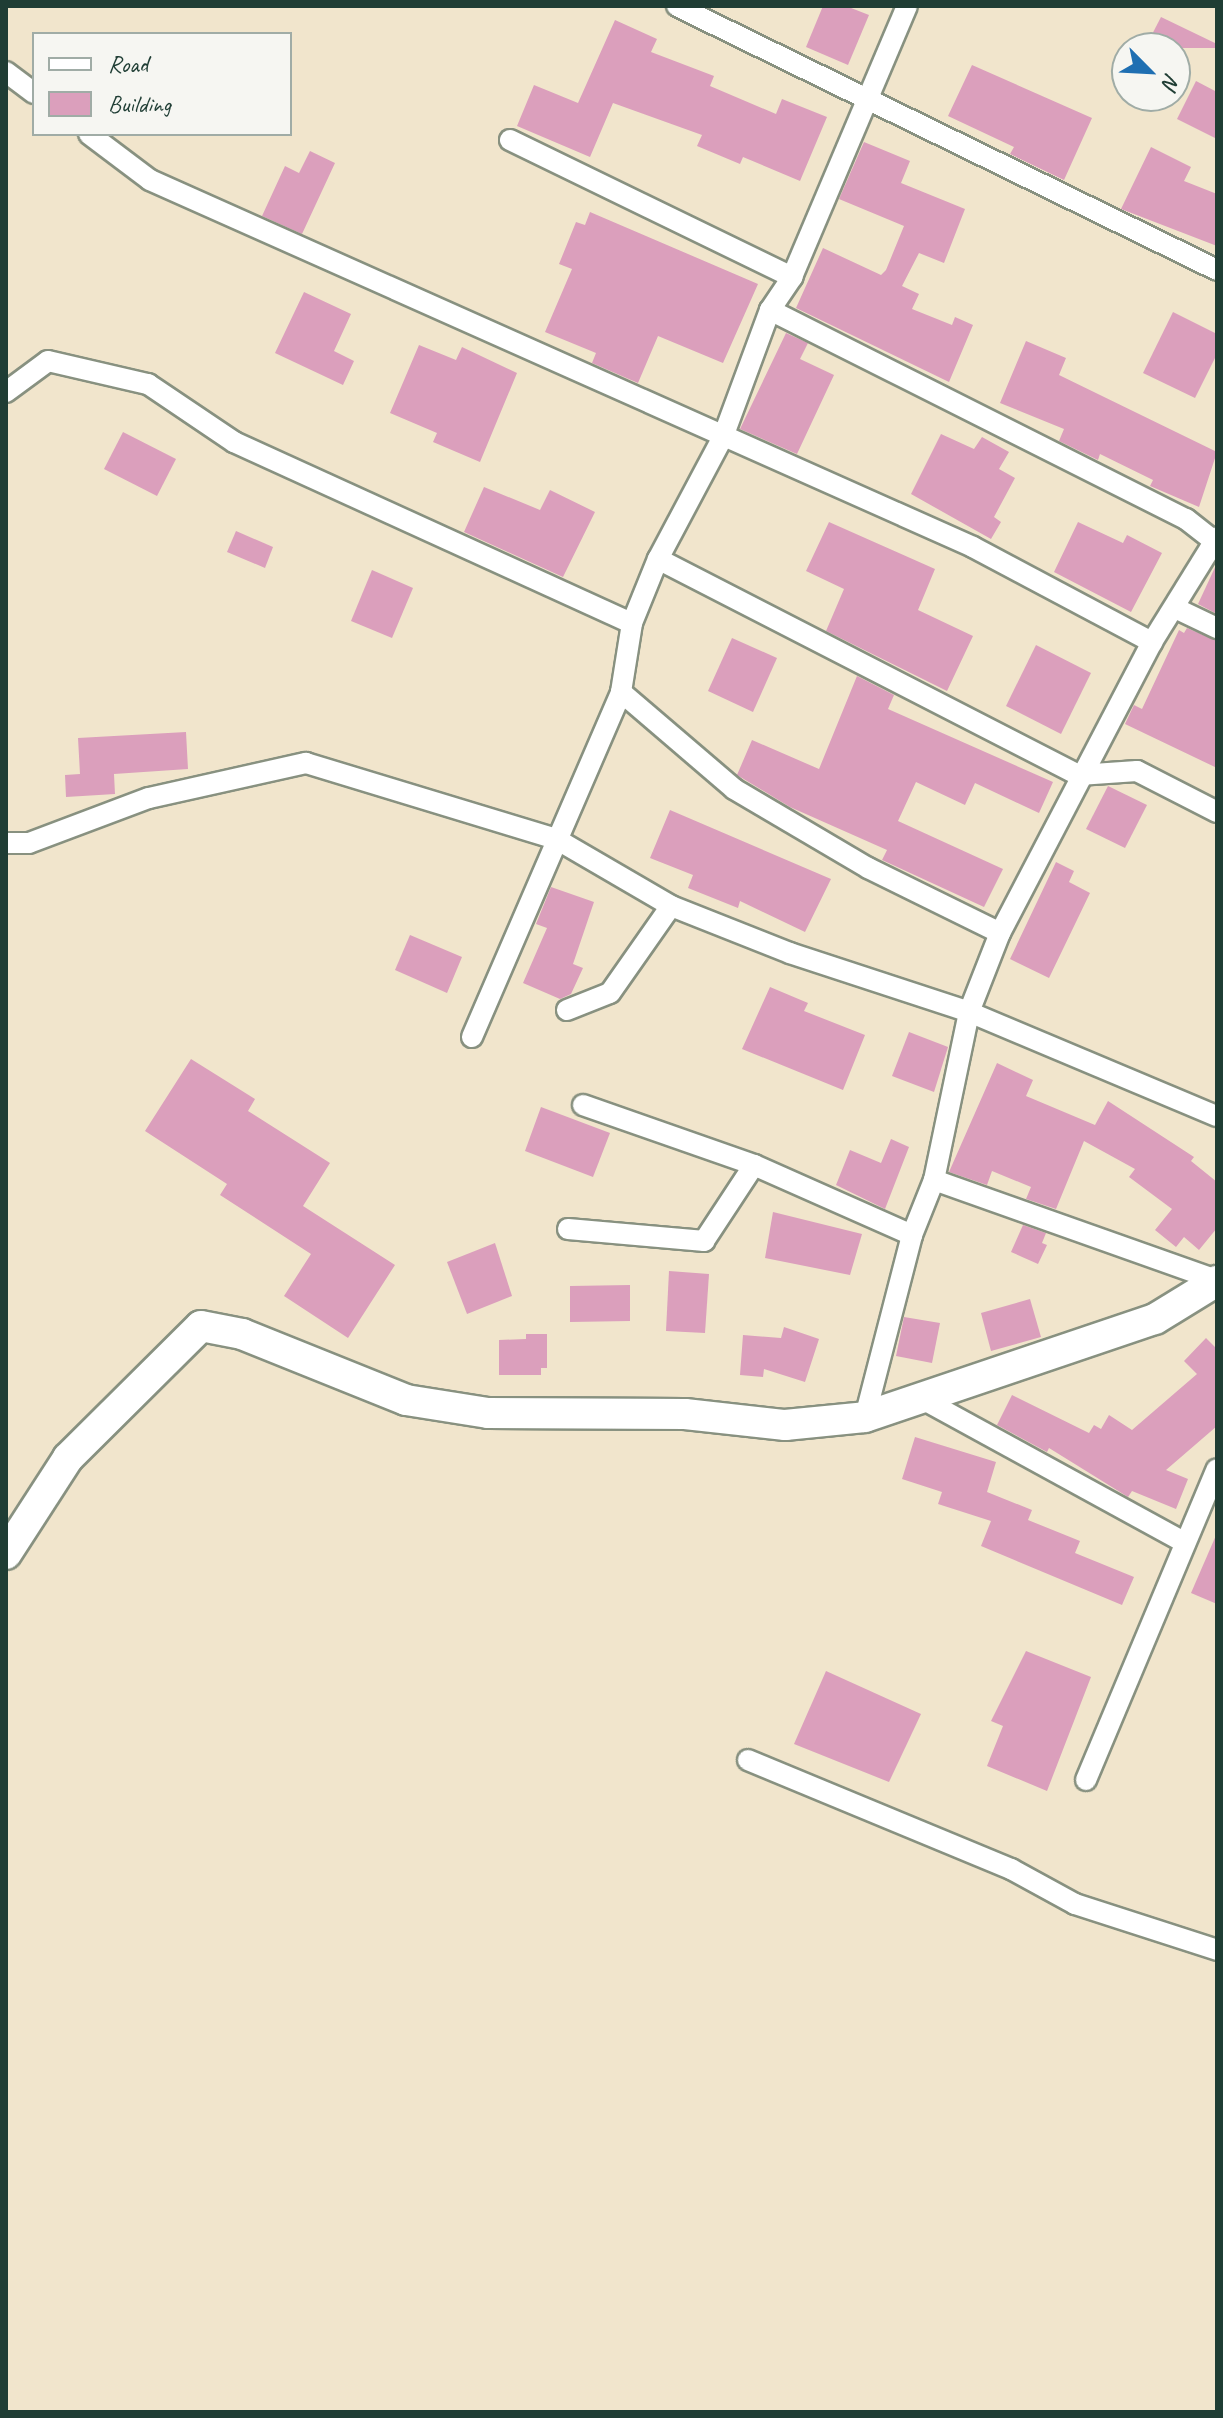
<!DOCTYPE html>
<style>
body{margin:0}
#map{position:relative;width:1223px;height:2418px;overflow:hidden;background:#f1e5cc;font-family:Caveat,sans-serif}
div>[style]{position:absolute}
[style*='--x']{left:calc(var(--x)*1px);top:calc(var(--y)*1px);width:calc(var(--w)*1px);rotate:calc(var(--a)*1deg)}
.building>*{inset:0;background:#db9fbc}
.roads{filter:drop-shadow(2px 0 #889180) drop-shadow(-2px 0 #889180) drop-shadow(0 2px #889180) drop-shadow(0 -2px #889180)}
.street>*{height:20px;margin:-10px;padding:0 10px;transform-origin:10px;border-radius:10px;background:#fff}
.secondary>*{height:30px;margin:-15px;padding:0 15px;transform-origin:15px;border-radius:15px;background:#fff}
span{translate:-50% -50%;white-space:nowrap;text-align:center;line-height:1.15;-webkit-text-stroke:6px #f6f6f2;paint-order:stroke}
.frame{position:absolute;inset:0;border:8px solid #1f3d34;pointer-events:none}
.legend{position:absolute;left:32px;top:32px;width:260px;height:104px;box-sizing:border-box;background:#f6f6f2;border:2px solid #a0aca6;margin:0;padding:10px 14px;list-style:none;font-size:24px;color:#1f3d34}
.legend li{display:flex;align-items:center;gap:16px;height:40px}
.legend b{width:40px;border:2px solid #a0aca6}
.north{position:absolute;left:1111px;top:32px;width:80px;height:80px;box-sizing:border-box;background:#f6f6f2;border:2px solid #a0aca6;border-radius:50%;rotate:114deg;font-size:22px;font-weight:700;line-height:32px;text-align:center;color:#1f3d34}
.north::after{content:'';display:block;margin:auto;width:28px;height:36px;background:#1f6fb2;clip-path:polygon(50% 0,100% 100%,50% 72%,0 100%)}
</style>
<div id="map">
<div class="building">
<div style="clip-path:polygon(823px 6px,846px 6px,869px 15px,848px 65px,806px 47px)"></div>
<div style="clip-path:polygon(1161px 17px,1217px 44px,1217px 48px,1145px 48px)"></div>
<div style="clip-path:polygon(615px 20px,657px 39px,651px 52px,714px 76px,710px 86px,776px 114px,782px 99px,827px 117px,800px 181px,743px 157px,740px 164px,697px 146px,702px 135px,613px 103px,590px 157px,517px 126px,534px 85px,578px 103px)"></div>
<div style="clip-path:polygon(972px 65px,1092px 118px,1064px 180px,1010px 154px,1014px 147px,948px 116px)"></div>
<div style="clip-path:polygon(1196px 81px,1217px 92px,1217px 139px,1177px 119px)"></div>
<div style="clip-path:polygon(864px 142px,910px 161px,901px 183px,965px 209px,944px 263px,919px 253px,902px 286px,919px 294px,912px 309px,952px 325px,955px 317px,973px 325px,949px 382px,796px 308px,823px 248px,881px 275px,886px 270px,904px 226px,839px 199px)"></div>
<div style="clip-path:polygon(1151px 147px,1191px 167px,1184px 181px,1217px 194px,1217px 246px,1121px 209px)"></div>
<div style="clip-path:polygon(310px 151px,335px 163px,302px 234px,262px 216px,285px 166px,299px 173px)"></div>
<div style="clip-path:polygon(590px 212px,758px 284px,723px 363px,658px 336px,638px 383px,592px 363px,596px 353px,545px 332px,572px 269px,559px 264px,576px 222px,585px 225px)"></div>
<div style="clip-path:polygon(304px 292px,351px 314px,334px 351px,354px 361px,343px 385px,275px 353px)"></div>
<div style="clip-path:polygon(1173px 312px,1217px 334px,1217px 354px,1195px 398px,1143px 373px)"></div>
<div style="clip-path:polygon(786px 333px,808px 343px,800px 359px,834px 375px,797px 454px,740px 429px)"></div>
<div style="clip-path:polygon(1026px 341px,1066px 358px,1059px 375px,1217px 452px,1199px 507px,1150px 486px,1153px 480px,1100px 454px,1098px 460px,1059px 441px,1064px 429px,1000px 403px)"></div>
<div style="clip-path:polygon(419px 345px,456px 360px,462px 347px,517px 373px,480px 462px,433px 442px,437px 433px,390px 413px)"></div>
<div style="clip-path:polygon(123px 432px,176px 459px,157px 496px,104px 469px)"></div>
<div style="clip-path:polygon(941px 434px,974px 449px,982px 437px,1009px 452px,999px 469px,1015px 478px,994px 517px,1001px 522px,991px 539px,911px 494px)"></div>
<div style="clip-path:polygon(484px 487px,540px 510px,550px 490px,595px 512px,563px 577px,464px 532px)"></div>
<div style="clip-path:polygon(829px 522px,935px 569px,918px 610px,973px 636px,947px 691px,826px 631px,844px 589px,806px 571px)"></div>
<div style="clip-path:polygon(1078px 522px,1123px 543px,1127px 535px,1162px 553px,1131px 612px,1054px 572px)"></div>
<div style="clip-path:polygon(236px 531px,273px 547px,265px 568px,227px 552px)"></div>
<div style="clip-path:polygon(1217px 563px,1217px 614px,1198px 604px)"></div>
<div style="clip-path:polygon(372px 570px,413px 588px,392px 638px,351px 621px)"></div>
<div style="clip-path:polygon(1187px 628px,1217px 641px,1217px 768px,1125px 724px,1134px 705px,1142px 709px,1179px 630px,1184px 633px)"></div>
<div style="clip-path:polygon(732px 638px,777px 658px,753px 712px,708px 691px)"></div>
<div style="clip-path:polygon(1036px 645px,1091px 673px,1061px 734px,1006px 706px)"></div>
<div style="clip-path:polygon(857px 676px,894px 695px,888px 709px,1053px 782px,1039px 813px,975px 783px,965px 805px,916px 782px,898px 821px,1003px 869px,984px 907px,882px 860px,887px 850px,790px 807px,737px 775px,752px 740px,819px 769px)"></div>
<div style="clip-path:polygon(186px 732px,188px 769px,114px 774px,115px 794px,66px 797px,65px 775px,80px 774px,78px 738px)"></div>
<div style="clip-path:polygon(1108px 786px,1147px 805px,1125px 848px,1086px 829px)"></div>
<div style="clip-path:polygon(670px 810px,831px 879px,805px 932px,740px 901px,738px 908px,688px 888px,693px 875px,650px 858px)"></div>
<div style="clip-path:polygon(1056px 862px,1074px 871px,1069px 882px,1090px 893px,1049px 978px,1010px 959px)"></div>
<div style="clip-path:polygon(551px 887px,594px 902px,573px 964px,583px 968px,571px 994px,560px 999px,523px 983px,547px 928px,536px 924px)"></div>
<div style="clip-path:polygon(410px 935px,462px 957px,447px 993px,395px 970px)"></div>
<div style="clip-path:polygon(770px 987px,808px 1003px,804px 1011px,865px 1035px,843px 1090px,742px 1049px)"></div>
<div style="clip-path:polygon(909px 1032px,948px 1047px,934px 1092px,892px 1076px)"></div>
<div style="clip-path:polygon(191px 1059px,255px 1099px,248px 1111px,330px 1163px,303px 1206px,395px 1265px,348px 1338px,284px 1296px,311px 1254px,220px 1195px,227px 1184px,145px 1131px)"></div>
<div style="clip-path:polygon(997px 1063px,1033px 1080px,1026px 1096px,1095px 1125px,1108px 1101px,1194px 1157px,1191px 1161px,1217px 1182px,1217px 1228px,1199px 1250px,1184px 1237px,1176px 1247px,1155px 1230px,1172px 1209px,1129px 1177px,1135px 1169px,1084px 1141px,1056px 1209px,1026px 1199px,1031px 1187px,992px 1171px,987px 1185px,949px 1172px)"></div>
<div style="clip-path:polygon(541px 1107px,610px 1133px,593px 1177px,525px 1151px)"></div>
<div style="clip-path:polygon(891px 1139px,909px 1147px,885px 1209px,836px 1185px,850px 1150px,881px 1163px)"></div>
<div style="clip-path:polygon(773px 1212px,862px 1234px,850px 1275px,765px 1258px)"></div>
<div style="clip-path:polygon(1023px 1225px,1046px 1233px,1042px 1243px,1047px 1245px,1038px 1264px,1011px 1252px)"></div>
<div style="clip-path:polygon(495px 1243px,512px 1296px,467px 1314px,447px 1262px)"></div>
<div style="clip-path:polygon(669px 1271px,709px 1274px,705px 1333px,666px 1331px)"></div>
<div style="clip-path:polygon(630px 1285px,630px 1321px,570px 1322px,570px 1286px)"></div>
<div style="clip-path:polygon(1030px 1299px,1041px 1337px,991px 1351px,981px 1313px)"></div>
<div style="clip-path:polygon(904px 1317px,940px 1323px,932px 1363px,896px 1356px)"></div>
<div style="clip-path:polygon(784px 1327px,819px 1339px,805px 1382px,764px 1369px,763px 1377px,740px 1375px,743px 1335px,781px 1338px)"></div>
<div style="clip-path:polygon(526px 1334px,547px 1334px,547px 1368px,541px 1368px,541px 1375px,499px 1375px,499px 1340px,526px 1339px)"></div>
<div style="clip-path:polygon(1206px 1338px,1217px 1349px,1217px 1426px,1166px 1470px,1188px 1479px,1176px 1509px,1132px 1491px,1128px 1497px,1049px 1448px,1047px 1452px,997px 1425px,1012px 1395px,1089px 1433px,1094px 1425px,1101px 1429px,1109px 1415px,1132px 1430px,1197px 1374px,1184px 1361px)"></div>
<div style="clip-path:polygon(915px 1437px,996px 1462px,987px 1492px,1032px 1510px,1028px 1520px,1080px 1541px,1075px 1553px,1134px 1577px,1122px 1605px,981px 1546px,991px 1521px,938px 1504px,942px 1492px,902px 1479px)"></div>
<div style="clip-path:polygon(1217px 1533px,1217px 1604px,1191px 1593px)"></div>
<div style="clip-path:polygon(1026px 1651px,1091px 1677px,1047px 1791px,987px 1766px,1003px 1726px,991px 1721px)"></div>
<div style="clip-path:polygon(826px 1671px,921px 1714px,889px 1782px,794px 1744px)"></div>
</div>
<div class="roads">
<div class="street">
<div style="--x:677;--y:6;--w:601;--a:26.05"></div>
<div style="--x:6;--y:72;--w:35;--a:37"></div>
<div style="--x:89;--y:134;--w:76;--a:37"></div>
<div style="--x:150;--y:180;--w:901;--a:24.03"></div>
<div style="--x:973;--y:547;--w:203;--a:28"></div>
<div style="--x:510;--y:140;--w:314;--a:25.9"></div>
<div style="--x:770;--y:310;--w:466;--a:26.7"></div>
<div style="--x:1186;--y:519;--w:39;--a:38"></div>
<div style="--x:6;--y:392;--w:52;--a:-36.4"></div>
<div style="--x:48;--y:361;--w:103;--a:13"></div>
<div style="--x:148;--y:384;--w:104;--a:34"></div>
<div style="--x:234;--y:442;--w:437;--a:24.5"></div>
<div style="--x:658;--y:559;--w:473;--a:27.2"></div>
<div style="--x:1079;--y:775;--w:58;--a:-3.9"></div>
<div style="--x:1137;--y:771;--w:90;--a:27.1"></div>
<div style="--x:1175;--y:608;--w:47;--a:25.5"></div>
<div style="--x:621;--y:692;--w:149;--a:40.6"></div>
<div style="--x:734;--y:789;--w:156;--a:30.5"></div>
<div style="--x:868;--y:868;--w:147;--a:26.2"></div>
<div style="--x:6;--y:843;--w:23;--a:0"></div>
<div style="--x:29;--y:843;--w:128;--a:-20.6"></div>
<div style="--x:149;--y:798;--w:161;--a:-12.6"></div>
<div style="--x:306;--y:763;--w:261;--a:16.9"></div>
<div style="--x:556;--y:839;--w:133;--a:30.2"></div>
<div style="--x:671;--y:906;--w:128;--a:21.6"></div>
<div style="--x:790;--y:953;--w:188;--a:18.2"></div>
<div style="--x:969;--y:1012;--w:269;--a:22.8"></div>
<div style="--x:567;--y:1010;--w:46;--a:-21.6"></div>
<div style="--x:610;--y:993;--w:106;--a:-55"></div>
<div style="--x:472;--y:1037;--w:376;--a:-66.6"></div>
<div style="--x:621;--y:692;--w:70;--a:-80.9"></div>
<div style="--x:632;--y:623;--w:69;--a:-67.9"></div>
<div style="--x:658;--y:559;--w:138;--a:-62"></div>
<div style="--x:723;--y:437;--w:135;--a:-69.7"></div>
<div style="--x:770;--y:310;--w:40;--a:-56"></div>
<div style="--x:792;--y:277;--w:294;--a:-67"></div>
<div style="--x:583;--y:1105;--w:181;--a:19.3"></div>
<div style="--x:934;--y:1180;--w:300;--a:19.5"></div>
<div style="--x:568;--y:1229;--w:137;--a:5"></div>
<div style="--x:704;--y:1241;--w:91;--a:-56.7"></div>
<div style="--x:754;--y:1165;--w:173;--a:23.9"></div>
<div style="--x:917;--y:1396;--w:304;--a:28.7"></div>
<div style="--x:865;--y:1417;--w:188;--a:-75.5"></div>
<div style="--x:912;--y:1235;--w:59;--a:-68.2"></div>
<div style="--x:934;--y:1180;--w:172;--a:-78.2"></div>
<div style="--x:969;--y:1012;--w:85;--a:-68.6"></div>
<div style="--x:1000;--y:933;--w:328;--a:-62.4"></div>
<div style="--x:1152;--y:642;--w:123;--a:-58.2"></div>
<div style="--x:748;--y:1760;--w:285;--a:22.5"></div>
<div style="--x:1011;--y:1869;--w:73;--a:28.7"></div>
<div style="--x:1075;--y:1904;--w:149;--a:17.9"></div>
<div style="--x:1086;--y:1780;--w:337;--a:-67.2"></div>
</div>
<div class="secondary">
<div style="--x:6;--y:1554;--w:114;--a:-57.1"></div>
<div style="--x:68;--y:1458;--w:187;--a:-44.8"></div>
<div style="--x:201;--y:1326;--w:42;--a:11"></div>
<div style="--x:242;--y:1334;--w:177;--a:21.9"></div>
<div style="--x:406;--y:1400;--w:83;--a:9"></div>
<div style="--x:488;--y:1413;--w:197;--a:0.3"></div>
<div style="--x:685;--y:1414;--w:101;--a:6.3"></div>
<div style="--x:785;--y:1425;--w:80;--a:-5.7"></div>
<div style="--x:865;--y:1417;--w:306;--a:-18.7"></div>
<div style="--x:1155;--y:1319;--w:73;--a:-31.5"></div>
</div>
</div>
<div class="frame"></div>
<ul class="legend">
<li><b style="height:10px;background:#fff"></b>Road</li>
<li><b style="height:22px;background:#db9fbc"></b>Building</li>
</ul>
<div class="north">N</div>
</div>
